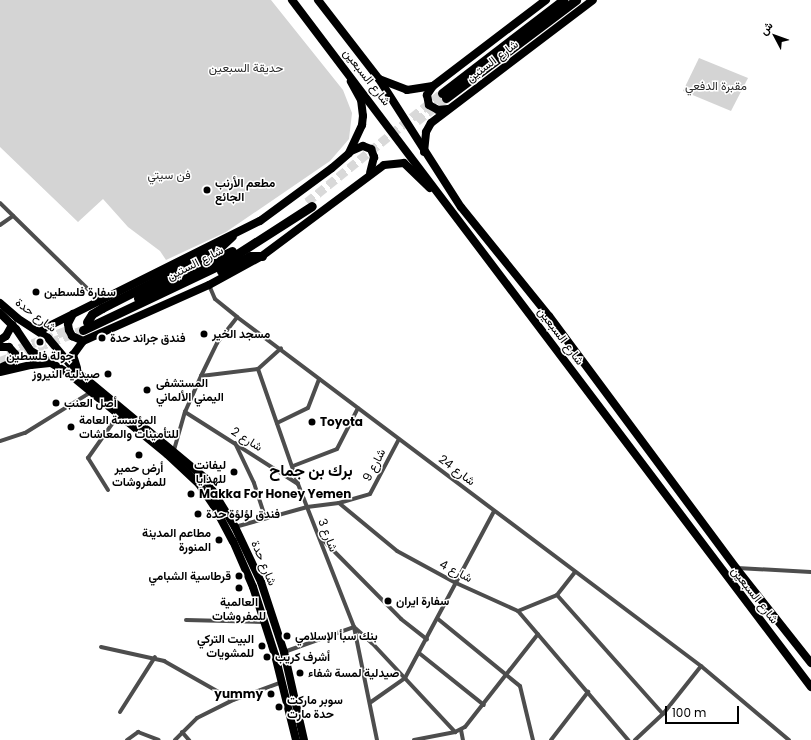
<!DOCTYPE html>
<meta charset="utf-8">
<style>
body{margin:0}
#map{position:relative;width:811px;height:740px;overflow:hidden;background:#fff;font-family:Poppins,Vazirmatn,sans-serif}
div>[style]{position:absolute}
[style*='--x']{left:calc(var(--x)*1px);top:calc(var(--y)*1px);width:calc(var(--w)*1px);rotate:calc(var(--a)*1deg)}
.green>*{inset:0;background:#d4d4d4}
.highway-tunnel>*{height:9px;margin-top:-4.5px;transform-origin:0;background:repeating-linear-gradient(90deg,#d9d9d9 0 9px,transparent 0 13.5px)}
.street>*{height:4px;margin:-2px;padding:0 2px;transform-origin:2px;border-radius:2px;background:#4d4d4d}
.primary>*{height:8px;margin:-4px;padding:0 4px;transform-origin:4px;border-radius:4px;background:#000}
.highway>*{height:9px;margin:-4.5px;padding:0 4.5px;transform-origin:4.5px;border-radius:4.5px;background:#000}
.dots>*{width:11px;height:11px;translate:-50% -50%;box-sizing:border-box;border:2px solid #fff;border-radius:50%}
span{translate:-50% -50%;white-space:nowrap;text-align:center;line-height:1.15;-webkit-text-stroke:3px #fff;paint-order:stroke}
.street-label{font-size:12px;color:#000}
.park-label{font-size:12px;color:#2b2b2b}
.poi-label{font-size:12px;color:#000;font-weight:700}
.left{translate:0 -50%;text-align:left}
.right{translate:-100% -50%;text-align:right}
.district-label{font-size:16px;color:#000;font-weight:700}
.north{position:absolute;left:755px;top:16px;width:40px;height:40px;-webkit-text-stroke:3px #fff;paint-order:stroke;rotate:311deg;font-size:11px;font-weight:700;line-height:16px;text-align:center;color:#000}
.north::after{content:'';display:block;margin:auto;width:14px;height:18px;background:#000;clip-path:polygon(50% 0,100% 100%,50% 72%,0 100%)}
.scale{position:absolute;left:665px;top:706px;width:74px;height:18px;box-sizing:border-box;border:2px solid #000;border-top:0;padding-left:5px;font-size:12px;line-height:14px;white-space:nowrap;color:#000;-webkit-text-stroke:3px #fff;paint-order:stroke}
</style>
<div id="map">
<div class="green">
<div style="clip-path:polygon(0 0,271px 0,343px 90px,352px 113px,349px 139px,330px 161px,226px 232px,166px 260px,160px 251px,128px 227px,103px 199px,78px 222px,0 147px)"></div>
<div style="clip-path:polygon(699px 58px,748px 78px,731px 111px,683px 91px)"></div>
</div>
<div class="highway-tunnel">
<div style="--x:417;--y:121;--w:37;--a:-38"></div>
<div style="--x:307;--y:202;--w:174;--a:-38.9"></div>
<div style="--x:7;--y:353;--w:67;--a:-20.9"></div>
<div style="--x:0;--y:361;--w:89;--a:-20.5"></div>
</div>
<div class="street">
<div style="--x:0;--y:203;--w:139;--a:44.4"></div>
<div style="--x:0;--y:225;--w:16;--a:-35"></div>
<div style="--x:209;--y:285;--w:15;--a:67"></div>
<div style="--x:215;--y:299;--w:28;--a:39"></div>
<div style="--x:237;--y:317;--w:581;--a:36.95"></div>
<div style="--x:701;--y:666;--w:115;--a:40.1"></div>
<div style="--x:258;--y:369;--w:122;--a:70.8"></div>
<div style="--x:298;--y:484;--w:154;--a:68.6"></div>
<div style="--x:354;--y:627;--w:115;--a:78.5"></div>
<div style="--x:258;--y:369;--w:31;--a:-42"></div>
<div style="--x:201;--y:376;--w:57;--a:-7"></div>
<div style="--x:185;--y:412;--w:134;--a:32.5"></div>
<div style="--x:277;--y:423;--w:34;--a:-26"></div>
<div style="--x:308;--y:408;--w:31;--a:-69"></div>
<div style="--x:0;--y:441;--w:26;--a:-18"></div>
<div style="--x:25;--y:433;--w:78;--a:-31.8"></div>
<div style="--x:235;--y:443;--w:44;--a:64.6"></div>
<div style="--x:254;--y:483;--w:36;--a:72"></div>
<div style="--x:174;--y:450;--w:40;--a:-74"></div>
<div style="--x:185;--y:412;--w:39;--a:-66"></div>
<div style="--x:201;--y:376;--w:37;--a:-64"></div>
<div style="--x:217;--y:343;--w:33;--a:-52"></div>
<div style="--x:293;--y:466;--w:47;--a:-21.1"></div>
<div style="--x:337;--y:449;--w:46;--a:-62.9"></div>
<div style="--x:108;--y:490;--w:38;--a:-122"></div>
<div style="--x:88;--y:458;--w:54;--a:-54.8"></div>
<div style="--x:339;--y:503;--w:32;--a:-16"></div>
<div style="--x:370;--y:494;--w:62;--a:-62.2"></div>
<div style="--x:235;--y:527;--w:75;--a:-15.5"></div>
<div style="--x:307;--y:507;--w:32;--a:-7"></div>
<div style="--x:339;--y:503;--w:75;--a:39.6"></div>
<div style="--x:397;--y:551;--w:67;--a:28.5"></div>
<div style="--x:456;--y:583;--w:68;--a:24.3"></div>
<div style="--x:518;--y:611;--w:170;--a:49.5"></div>
<div style="--x:319;--y:536;--w:117;--a:45.3"></div>
<div style="--x:401;--y:619;--w:33;--a:38"></div>
<div style="--x:737;--y:568;--w:74;--a:3.1"></div>
<div style="--x:557;--y:595;--w:159;--a:48.3"></div>
<div style="--x:518;--y:611;--w:42;--a:-22.3"></div>
<div style="--x:557;--y:595;--w:29;--a:-52"></div>
<div style="--x:438;--y:619;--w:106;--a:39.3"></div>
<div style="--x:520;--y:686;--w:56;--a:76.5"></div>
<div style="--x:186;--y:620;--w:79;--a:1.5"></div>
<div style="--x:101;--y:647;--w:65;--a:12.5"></div>
<div style="--x:164;--y:661;--w:79;--a:29.5"></div>
<div style="--x:284;--y:652;--w:74;--a:-19.7"></div>
<div style="--x:354;--y:627;--w:24;--a:42"></div>
<div style="--x:372;--y:643;--w:122;--a:47"></div>
<div style="--x:419;--y:653;--w:83;--a:38.7"></div>
<div style="--x:371;--y:702;--w:42;--a:-35.2"></div>
<div style="--x:405;--y:678;--w:189;--a:-61.9"></div>
<div style="--x:120;--y:712;--w:65;--a:-57.5"></div>
<div style="--x:461;--y:730;--w:10;--a:79"></div>
<div style="--x:182;--y:732;--w:11;--a:49"></div>
<div style="--x:127;--y:740;--w:14;--a:-36"></div>
<div style="--x:138;--y:732;--w:22;--a:21"></div>
<div style="--x:175;--y:740;--w:31;--a:-45"></div>
<div style="--x:197;--y:718;--w:40;--a:-26.6"></div>
<div style="--x:233;--y:700;--w:52;--a:-20.2"></div>
<div style="--x:414;--y:740;--w:42;--a:-11"></div>
<div style="--x:455;--y:732;--w:11;--a:-27"></div>
<div style="--x:465;--y:727;--w:118;--a:-51.9"></div>
<div style="--x:551;--y:740;--w:61;--a:-52.4"></div>
<div style="--x:635;--y:740;--w:38;--a:-43"></div>
<div style="--x:663;--y:714;--w:61;--a:-51.6"></div>
</div>
<div class="primary">
<div style="--x:292;--y:0;--w:861;--a:52.93"></div>
<div style="--x:318;--y:0;--w:100;--a:52.3"></div>
<div style="--x:379;--y:79;--w:152;--a:57.4"></div>
<div style="--x:461;--y:207;--w:140;--a:51.1"></div>
<div style="--x:549;--y:316;--w:314;--a:53.4"></div>
<div style="--x:736;--y:568;--w:121;--a:51.7"></div>
<div style="--x:379;--y:79;--w:30;--a:21"></div>
<div style="--x:407;--y:90;--w:26;--a:-9"></div>
<div style="--x:433;--y:86;--w:142;--a:-37.3"></div>
<div style="--x:433;--y:86;--w:11;--a:124"></div>
<div style="--x:427;--y:95;--w:10;--a:79"></div>
<div style="--x:429;--y:105;--w:10;--a:29"></div>
<div style="--x:438;--y:110;--w:10;--a:-6"></div>
<div style="--x:351;--y:151;--w:13;--a:-23"></div>
<div style="--x:363;--y:146;--w:9;--a:21"></div>
<div style="--x:371;--y:149;--w:9;--a:69"></div>
<div style="--x:374;--y:157;--w:16;--a:104"></div>
<div style="--x:424;--y:152;--w:20;--a:-84"></div>
<div style="--x:426;--y:132;--w:10;--a:-61"></div>
<div style="--x:431;--y:123;--w:203;--a:-37.2"></div>
<div style="--x:0;--y:303;--w:23;--a:41"></div>
<div style="--x:17;--y:318;--w:37;--a:33"></div>
<div style="--x:48;--y:338;--w:39;--a:50"></div>
<div style="--x:73;--y:368;--w:172;--a:39.8"></div>
<div style="--x:205;--y:478;--w:57;--a:58.5"></div>
<div style="--x:235;--y:527;--w:61;--a:64.7"></div>
<div style="--x:261;--y:582;--w:74;--a:71.8"></div>
<div style="--x:284;--y:652;--w:90;--a:77.2"></div>
<div style="--x:0;--y:313;--w:23;--a:45"></div>
<div style="--x:16;--y:329;--w:27;--a:56"></div>
<div style="--x:31;--y:351;--w:43;--a:30.7"></div>
<div style="--x:68;--y:373;--w:128;--a:39.3"></div>
<div style="--x:167;--y:454;--w:44;--a:43.2"></div>
<div style="--x:199;--y:484;--w:27;--a:56"></div>
<div style="--x:214;--y:506;--w:40;--a:62"></div>
<div style="--x:233;--y:541;--w:50;--a:66.5"></div>
<div style="--x:253;--y:587;--w:71;--a:72.1"></div>
<div style="--x:275;--y:655;--w:88;--a:76.1"></div>
<div style="--x:73;--y:314;--w:11;--a:117"></div>
<div style="--x:68;--y:324;--w:6;--a:81"></div>
<div style="--x:69;--y:330;--w:7;--a:63"></div>
<div style="--x:72;--y:336;--w:12;--a:24"></div>
<div style="--x:37;--y:330;--w:4;--a:0"></div>
<div style="--x:41;--y:330;--w:245;--a:-26.5"></div>
<div style="--x:260;--y:221;--w:89;--a:-36.4"></div>
<div style="--x:332;--y:168;--w:23;--a:-41"></div>
<div style="--x:349;--y:153;--w:31;--a:-65"></div>
<div style="--x:362;--y:125;--w:9;--a:-84"></div>
<div style="--x:363;--y:116;--w:16;--a:-97"></div>
<div style="--x:361;--y:100;--w:21;--a:-119"></div>
<div style="--x:0;--y:340;--w:7;--a:-34"></div>
<div style="--x:6;--y:336;--w:13;--a:-61"></div>
<div style="--x:0;--y:347;--w:9;--a:0"></div>
<div style="--x:9;--y:347;--w:9;--a:49"></div>
<div style="--x:15;--y:354;--w:10;--a:114"></div>
<div style="--x:11;--y:363;--w:12;--a:156"></div>
<div style="--x:77;--y:368;--w:14;--a:-107"></div>
<div style="--x:73;--y:355;--w:17;--a:-54"></div>
<div style="--x:83;--y:341;--w:138;--a:-24"></div>
<div style="--x:209;--y:285;--w:60;--a:-28.7"></div>
<div style="--x:262;--y:256;--w:152;--a:-36.7"></div>
<div style="--x:384;--y:165;--w:20;--a:-6"></div>
<div style="--x:404;--y:163;--w:36;--a:44"></div>
<div style="--x:0;--y:372;--w:32;--a:-13"></div>
<div style="--x:31;--y:365;--w:19;--a:-6"></div>
</div>
<div class="highway">
<div style="--x:442;--y:93;--w:153;--a:-37.5"></div>
<div style="--x:446;--y:98;--w:163;--a:-37"></div>
<div style="--x:221;--y:271;--w:33;--a:-27"></div>
<div style="--x:250;--y:256;--w:12;--a:0"></div>
<div style="--x:138;--y:298;--w:105;--a:-26.6"></div>
<div style="--x:87;--y:322;--w:9;--a:-58"></div>
<div style="--x:92;--y:314;--w:12;--a:-31"></div>
<div style="--x:102;--y:308;--w:130;--a:-27"></div>
<div style="--x:218;--y:249;--w:19;--a:-43"></div>
<div style="--x:83;--y:330;--w:152;--a:-25.4"></div>
<div style="--x:220;--y:265;--w:109;--a:-32.7"></div>
</div>
<div class="dots">
<div style="left:207px;top:190px;background:#000"></div>
<div style="left:36px;top:292px;background:#000"></div>
<div style="left:204px;top:334px;background:#000"></div>
<div style="left:102px;top:338px;background:#000"></div>
<div style="left:40px;top:342px;background:#000"></div>
<div style="left:108px;top:374px;background:#000"></div>
<div style="left:147px;top:390px;background:#000"></div>
<div style="left:56px;top:403px;background:#000"></div>
<div style="left:312px;top:422px;background:#000"></div>
<div style="left:71px;top:427px;background:#000"></div>
<div style="left:139px;top:455px;background:#000"></div>
<div style="left:234px;top:472px;background:#000"></div>
<div style="left:191px;top:494px;background:#000"></div>
<div style="left:198px;top:514px;background:#000"></div>
<div style="left:219px;top:540px;background:#000"></div>
<div style="left:239px;top:576px;background:#000"></div>
<div style="left:239px;top:588px;background:#000"></div>
<div style="left:388px;top:601px;background:#000"></div>
<div style="left:287px;top:636px;background:#000"></div>
<div style="left:262px;top:646px;background:#000"></div>
<div style="left:267px;top:657px;background:#000"></div>
<div style="left:300px;top:673px;background:#000"></div>
<div style="left:271px;top:694px;background:#000"></div>
<div style="left:279px;top:707px;background:#000"></div>
</div>
<div class="street-label">
<span style="left:492px;top:61px;rotate:-37deg">شارع الستين</span>
<span style="left:367px;top:77px;rotate:52deg">شارع السبعين</span>
<span style="left:195px;top:263px;rotate:-27deg">شارع الستين</span>
<span style="left:36px;top:315px;rotate:37deg">شارع حدة</span>
<span style="left:561px;top:336px;rotate:53deg">شارع السبعين</span>
<span style="left:247px;top:439px;rotate:32deg">شارع 2</span>
<span style="left:374px;top:465px;rotate:-62deg">شارع 9</span>
<span style="left:457px;top:470px;rotate:37deg">شارع 24</span>
<span style="left:328px;top:535px;rotate:69deg">شارع 3</span>
<span style="left:264px;top:563px;rotate:67deg">شارع حدة</span>
<span style="left:456px;top:571px;rotate:27deg">شارع 4</span>
<span style="left:755px;top:595px;rotate:52deg">شارع السبعين</span>
</div>
<div class="park-label">
<span style="left:246px;top:68px">حديقة السبعين</span>
<span style="left:716px;top:86px">مقبرة الدفعي</span>
<span style="left:169px;top:175px">فن سيتي</span>
</div>
<div class="poi-label">
<span class="left" style="left:215px;top:190px">مطعم الأرنب<br>الجائع</span>
<span class="left" style="left:44px;top:292px">سفارة فلسطين</span>
<span class="left" style="left:212px;top:334px">مسجد الخير</span>
<span class="left" style="left:110px;top:338px">فندق جراند حدة</span>
<span style="left:40px;top:356px">جولة فلسطين</span>
<span class="right" style="left:100px;top:374px">صيدلية النيروز</span>
<span class="left" style="left:156px;top:390px">المستشفى<br>اليمني الألماني</span>
<span class="left" style="left:64px;top:403px">أصل العنب</span>
<span class="left" style="left:79px;top:427px">المؤسسة العامة<br>للتأمينات والمعاشات</span>
<span class="left" style="left:320px;top:422px">Toyota</span>
<span class="right" style="left:226px;top:472px">ليفانت<br>للهدايا</span>
<span style="left:139px;top:475px">أرض حمير<br>للمفروشات</span>
<span class="left" style="left:199px;top:494px">Makka For Honey Yemen</span>
<span class="left" style="left:206px;top:514px">فندق لؤلؤة حدة</span>
<span class="right" style="left:211px;top:540px">مطاعم المدينة<br>المنورة</span>
<span class="right" style="left:231px;top:576px">قرطاسية الشبامي</span>
<span class="left" style="left:396px;top:601px">سفارة ايران</span>
<span style="left:239px;top:609px">العالمية<br>للمفروشات</span>
<span class="left" style="left:295px;top:636px">بنك سبأ الإسلامي</span>
<span class="right" style="left:254px;top:646px">البيت التركي<br>للمشويات</span>
<span class="left" style="left:275px;top:657px">أشرف كريب</span>
<span class="left" style="left:308px;top:673px">صيدلية لمسة شفاء</span>
<span class="right" style="left:263px;top:694px">yummy</span>
<span class="left" style="left:287px;top:707px">سوبر ماركت<br>حدة مارت</span>
</div>
<div class="district-label">
<span style="left:311px;top:471px">برك بن جماح</span>
</div>
<div class="north">ش</div>
<div class="scale">100 m</div>
</div>
